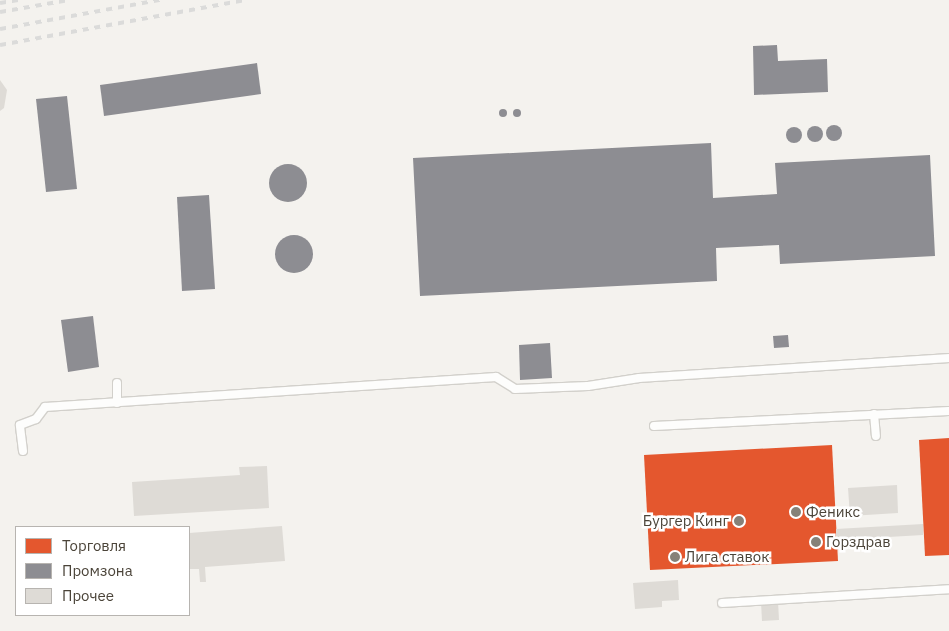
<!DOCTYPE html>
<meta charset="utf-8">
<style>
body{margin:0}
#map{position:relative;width:949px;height:631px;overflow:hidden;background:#f4f2ee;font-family:"IBM Plex Sans",sans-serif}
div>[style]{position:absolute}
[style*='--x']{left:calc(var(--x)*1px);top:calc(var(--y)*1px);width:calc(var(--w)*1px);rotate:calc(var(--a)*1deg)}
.shops>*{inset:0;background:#e4572e}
.industry>*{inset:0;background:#8d8d92}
.round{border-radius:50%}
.building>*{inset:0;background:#dedbd6}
.roads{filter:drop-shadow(1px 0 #d2d0cb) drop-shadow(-1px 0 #d2d0cb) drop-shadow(0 1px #d2d0cb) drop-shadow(0 -1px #d2d0cb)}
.service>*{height:8px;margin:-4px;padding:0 4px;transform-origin:4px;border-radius:4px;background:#fdfdfc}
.rail>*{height:4px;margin-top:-2px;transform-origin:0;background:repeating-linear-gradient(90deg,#dbdbda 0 6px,transparent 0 12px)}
.dots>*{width:14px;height:14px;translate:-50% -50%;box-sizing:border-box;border:2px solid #fff;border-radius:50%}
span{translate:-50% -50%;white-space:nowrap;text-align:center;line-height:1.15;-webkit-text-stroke:5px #fff;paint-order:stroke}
.poi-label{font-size:15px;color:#4b4439}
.left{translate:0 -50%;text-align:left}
.right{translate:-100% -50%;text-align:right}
.legend{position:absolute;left:15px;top:526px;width:175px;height:90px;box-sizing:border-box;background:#fff;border:1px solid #b7b4b0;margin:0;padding:6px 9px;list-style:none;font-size:15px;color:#4b4439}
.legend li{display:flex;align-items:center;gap:10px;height:25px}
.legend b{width:25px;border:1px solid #b7b4b0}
</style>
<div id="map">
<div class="shops">
<div style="clip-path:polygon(949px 438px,949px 555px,925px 556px,919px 440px)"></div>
<div style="clip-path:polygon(832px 445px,838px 561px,650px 570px,644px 455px)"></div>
</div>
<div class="industry">
<div style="clip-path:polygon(777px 45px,778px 61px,827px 59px,828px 92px,754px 95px,753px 46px)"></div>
<div style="clip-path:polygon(257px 63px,261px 94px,104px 116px,100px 85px)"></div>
<div style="clip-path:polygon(67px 96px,77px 189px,46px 192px,36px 99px)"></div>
<div class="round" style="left:499px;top:109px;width:8px;height:8px"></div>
<div class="round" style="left:513px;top:109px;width:8px;height:8px"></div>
<div class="round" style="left:826px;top:125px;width:16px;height:16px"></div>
<div class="round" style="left:807px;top:126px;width:16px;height:16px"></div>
<div class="round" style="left:786px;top:127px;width:16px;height:16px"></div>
<div style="clip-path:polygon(711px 143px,713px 198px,777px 194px,775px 163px,930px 155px,935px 256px,780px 264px,779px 245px,716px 248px,717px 281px,420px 296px,413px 158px)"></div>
<div class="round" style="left:269px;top:164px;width:38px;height:38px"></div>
<div style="clip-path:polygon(209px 195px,215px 289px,182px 291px,177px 197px)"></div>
<div class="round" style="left:275px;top:235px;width:38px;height:38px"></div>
<div style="clip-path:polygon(93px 316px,99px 367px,68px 372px,61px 320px)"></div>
<div style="clip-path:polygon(788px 335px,789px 347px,774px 348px,773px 336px)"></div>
<div style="clip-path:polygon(550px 343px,552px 378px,520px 380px,519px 345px)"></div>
</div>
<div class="building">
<div style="clip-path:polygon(0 80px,7px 90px,4px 108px,0 111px)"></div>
<div style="clip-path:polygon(267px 466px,269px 508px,134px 516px,132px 482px,240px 475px,239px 467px)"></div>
<div style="clip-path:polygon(897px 485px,898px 513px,850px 516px,848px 488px)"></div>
<div style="clip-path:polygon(923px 524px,923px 535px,836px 540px,836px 529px)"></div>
<div style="clip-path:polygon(282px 526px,285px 561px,205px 567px,206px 582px,200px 582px,199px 569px,190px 569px,189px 533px)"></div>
<div style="clip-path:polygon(678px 580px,679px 600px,662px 601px,662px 607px,635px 609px,633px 583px)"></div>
<div style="clip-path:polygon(778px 601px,779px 620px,762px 621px,761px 602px)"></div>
</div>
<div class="roads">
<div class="service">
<div style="--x:117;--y:383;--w:20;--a:90"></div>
<div style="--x:874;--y:414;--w:22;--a:85"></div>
<div style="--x:654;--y:426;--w:295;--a:-2.9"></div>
<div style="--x:23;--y:451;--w:26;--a:-97"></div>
<div style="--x:20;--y:425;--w:17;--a:-21"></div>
<div style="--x:36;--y:419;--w:15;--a:-53"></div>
<div style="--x:45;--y:407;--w:452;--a:-3.8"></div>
<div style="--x:496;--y:377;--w:22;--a:32"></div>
<div style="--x:515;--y:389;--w:73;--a:-2.4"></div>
<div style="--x:588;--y:386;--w:52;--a:-8.9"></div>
<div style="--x:639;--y:378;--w:311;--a:-3.7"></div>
<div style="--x:722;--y:603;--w:227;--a:-3.5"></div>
</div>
</div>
<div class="rail">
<div style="--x:0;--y:3;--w:20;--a:-9"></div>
<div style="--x:0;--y:12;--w:70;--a:-9.9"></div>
<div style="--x:0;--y:29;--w:163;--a:-10.3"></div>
<div style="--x:0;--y:45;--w:248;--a:-10.4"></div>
</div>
<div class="dots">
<div style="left:796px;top:512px;background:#868178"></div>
<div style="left:739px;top:521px;background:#868178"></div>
<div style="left:816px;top:542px;background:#868178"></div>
<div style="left:675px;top:557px;background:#868178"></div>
</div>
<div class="poi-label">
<span class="left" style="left:806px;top:512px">Феникс</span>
<span class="right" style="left:729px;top:521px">Бургер Кинг</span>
<span class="left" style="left:826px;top:542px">Горздрав</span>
<span class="left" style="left:685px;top:557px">Лига ставок</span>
</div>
<ul class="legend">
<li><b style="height:14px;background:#e4572e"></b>Торговля</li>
<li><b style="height:14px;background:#8d8d92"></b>Промзона</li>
<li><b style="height:14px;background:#dedbd6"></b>Прочее</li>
</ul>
</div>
